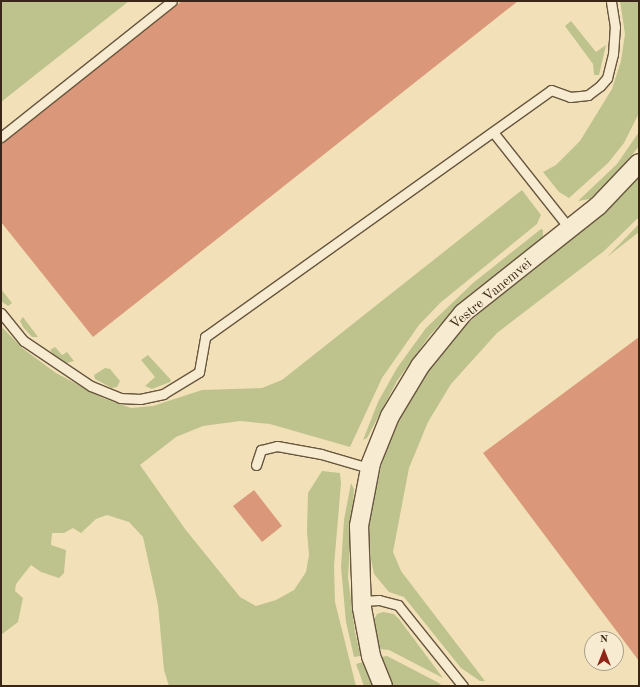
<!DOCTYPE html>
<style>
body{margin:0}
#map{position:relative;width:640px;height:687px;overflow:hidden;background:#f2e1b8;font-family:"Old Standard TT",serif}
div>[style]{position:absolute}
[style*='--x']{left:calc(var(--x)*1px);top:calc(var(--y)*1px);width:calc(var(--w)*1px);rotate:calc(var(--a)*1deg)}
.green>*{inset:0;background:#bec28d}
.building>*{inset:0;background:#da9779}
.roads{filter:drop-shadow(1px 0 #68553e) drop-shadow(-1px 0 #68553e) drop-shadow(0 1px #68553e) drop-shadow(0 -1px #68553e)}
.lane>*{height:9px;margin:-4.5px;padding:0 4.5px;transform-origin:4.5px;border-radius:4.5px;background:#f7ecd1}
.street>*{height:18px;margin:-9px;padding:0 9px;transform-origin:9px;border-radius:9px;background:#f7ecd1}
span{translate:-50% -50%;white-space:nowrap;text-align:center;line-height:1.15;-webkit-text-stroke:3px #f7ecd1;paint-order:stroke}
.street-label{font-size:14px;color:#3a2616}
.frame{position:absolute;inset:0;border:2px solid #3a2616;pointer-events:none}
.north{position:absolute;left:584px;top:631px;width:40px;height:40px;box-sizing:border-box;background:#f7ecd1;border:1px solid #ab9d86;border-radius:50%;rotate:0deg;font-size:11px;font-weight:700;line-height:16px;text-align:center;color:#3a2616}
.north::after{content:'';display:block;margin:auto;width:14px;height:18px;background:#8f2418;clip-path:polygon(50% 0,100% 100%,50% 72%,0 100%)}
</style>
<div id="map">
<div class="green">
<div style="clip-path:polygon(1px 1px,129px 1px,1px 102px)"></div>
<div style="clip-path:polygon(620px 1px,639px 1px,639px 113px,624px 143px,608px 163px,569px 198px,559px 192px,543px 172px,556px 165px,580px 141px,612px 89px,621px 61px,625px 34px)"></div>
<div style="clip-path:polygon(571px 21px,596px 52px,606px 45px,599px 75px,594px 75px,593px 64px,565px 26px)"></div>
<div style="clip-path:polygon(639px 132px,639px 146px,618px 173px,590px 199px,578px 201px,617px 164px)"></div>
<div style="clip-path:polygon(639px 176px,639px 217px,604px 251px,497px 333px,451px 384px,428px 422px,409px 468px,393px 552px,401px 571px,485px 681px,480px 681px,461px 668px,404px 597px,389px 592px,374px 574px,367px 540px,369px 515px,386px 448px,403px 409px,423px 375px,456px 334px,505px 290px,615px 202px)"></div>
<div style="clip-path:polygon(522px 190px,541px 215px,537px 224px,440px 303px,419px 325px,382px 378px,350px 447px,270px 424px,240px 421px,203px 426px,176px 437px,140px 465px,185px 529px,240px 597px,256px 606px,276px 600px,294px 590px,306px 572px,309px 555px,307px 532px,308px 493px,322px 471px,340px 473px,341px 483px,334px 566px,335px 602px,356px 686px,169px 686px,164px 670px,158px 605px,143px 537px,129px 522px,107px 515px,96px 519px,81px 533px,73px 528px,64px 533px,52px 533px,51px 545px,66px 550px,64px 573px,59px 578px,41px 572px,31px 565px,16px 584px,15px 591px,23px 598px,18px 622px,1px 635px,1px 326px,22px 348px,56px 373px,103px 398px,131px 408px,153px 406px,202px 390px,262px 388px,282px 380px)"></div>
<div style="clip-path:polygon(639px 224px,639px 232px,607px 257px)"></div>
<div style="clip-path:polygon(541px 229px,543px 230px,543px 238px,468px 296px,430px 335px,397px 381px,367px 438px,363px 440px,378px 402px,397px 368px,426px 328px,473px 283px)"></div>
<div style="clip-path:polygon(1px 289px,12px 303px,8px 306px,1px 301px)"></div>
<div style="clip-path:polygon(23px 317px,38px 337px,32px 337px,23px 327px,20px 321px)"></div>
<div style="clip-path:polygon(55px 347px,62px 355px,67px 352px,74px 361px,67px 363px,52px 353px,50px 350px)"></div>
<div style="clip-path:polygon(148px 355px,171px 380px,170px 382px,152px 389px,145px 386px,155px 377px,141px 360px)"></div>
<div style="clip-path:polygon(105px 368px,110px 369px,120px 381px,117px 387px,112px 388px,95px 379px,94px 375px)"></div>
<div style="clip-path:polygon(351px 483px,354px 489px,348px 577px,355px 632px,361px 656px,354px 657px,346px 622px,341px 567px,344px 520px)"></div>
<div style="clip-path:polygon(383px 612px,394px 614px,399px 619px,443px 678px,389px 650px,378px 649px,372px 623px,377px 614px)"></div>
<div style="clip-path:polygon(387px 656px,439px 683px,442px 686px,391px 686px,381px 657px)"></div>
<div style="clip-path:polygon(363px 662px,365px 667px,372px 686px,364px 686px,356px 664px)"></div>
</div>
<div class="building">
<div style="clip-path:polygon(182px 1px,518px 1px,93px 337px,1px 222px,1px 144px)"></div>
<div style="clip-path:polygon(639px 337px,639px 661px,483px 453px)"></div>
<div style="clip-path:polygon(254px 490px,282px 526px,262px 542px,233px 506px)"></div>
</div>
<div class="roads">
<div class="lane">
<div style="--x:493;--y:132;--w:124;--a:51.6"></div>
<div style="--x:1;--y:137;--w:218;--a:-38.5"></div>
<div style="--x:1;--y:313;--w:36;--a:51"></div>
<div style="--x:24;--y:341;--w:81;--a:33.9"></div>
<div style="--x:91;--y:386;--w:31;--a:22"></div>
<div style="--x:120;--y:398;--w:20;--a:3"></div>
<div style="--x:140;--y:399;--w:24;--a:-12"></div>
<div style="--x:163;--y:394;--w:42;--a:-31.4"></div>
<div style="--x:199;--y:372;--w:36;--a:-80"></div>
<div style="--x:205;--y:337;--w:425;--a:-35.5"></div>
<div style="--x:551;--y:90;--w:20;--a:20"></div>
<div style="--x:570;--y:97;--w:18;--a:-6"></div>
<div style="--x:588;--y:95;--w:15;--a:-37"></div>
<div style="--x:600;--y:86;--w:11;--a:-49"></div>
<div style="--x:607;--y:78;--w:25;--a:-76"></div>
<div style="--x:613;--y:54;--w:27;--a:-86"></div>
<div style="--x:615;--y:27;--w:26;--a:-99"></div>
<div style="--x:256;--y:465;--w:16;--a:-72"></div>
<div style="--x:261;--y:450;--w:16;--a:-14"></div>
<div style="--x:277;--y:446;--w:45;--a:10.3"></div>
<div style="--x:321;--y:454;--w:50;--a:16.3"></div>
<div style="--x:362;--y:601;--w:17;--a:-3"></div>
<div style="--x:379;--y:600;--w:20;--a:15"></div>
<div style="--x:398;--y:605;--w:104;--a:51.3"></div>
</div>
<div class="street">
<div style="--x:383;--y:686;--w:32;--a:-112"></div>
<div style="--x:371;--y:656;--w:49;--a:-100.6"></div>
<div style="--x:362;--y:608;--w:82;--a:-92.1"></div>
<div style="--x:359;--y:526;--w:64;--a:-79.2"></div>
<div style="--x:371;--y:463;--w:51;--a:-68"></div>
<div style="--x:390;--y:416;--w:58;--a:-59"></div>
<div style="--x:420;--y:366;--w:68;--a:-50.9"></div>
<div style="--x:463;--y:313;--w:172;--a:-38.4"></div>
<div style="--x:598;--y:206;--w:59;--a:-46.4"></div>
</div>
</div>
<div class="street-label">
<span style="left:491px;top:294px;rotate:-40deg">Vestre Vanemvei</span>
</div>
<div class="frame"></div>
<div class="north">N</div>
</div>
